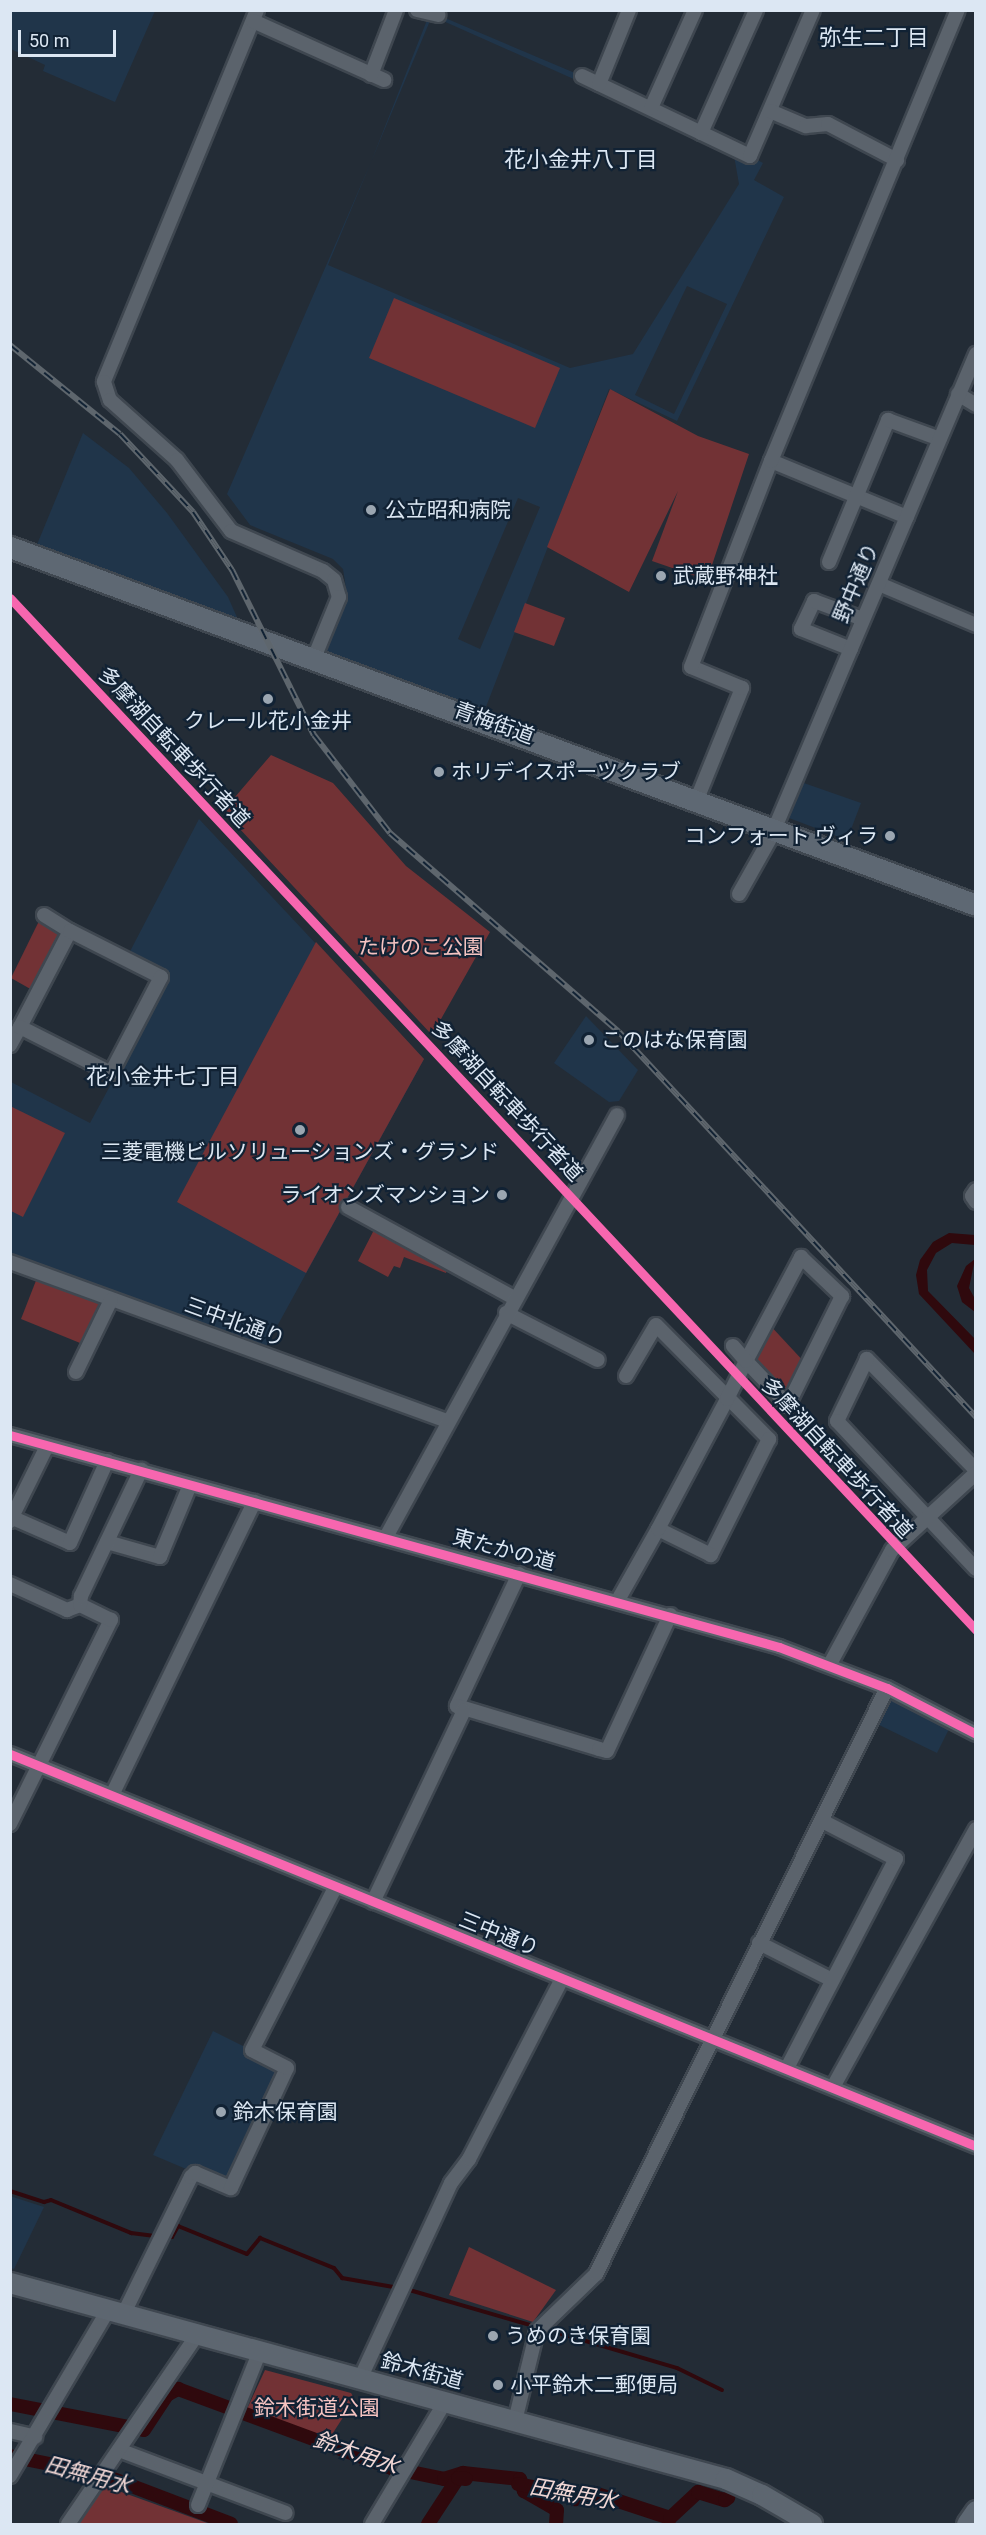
<!DOCTYPE html>
<meta charset="utf-8">
<style>
body{margin:0}
#map{position:relative;width:986px;height:2535px;overflow:hidden;background:#232c36;font-family:Roboto,"Noto Sans JP",sans-serif}
div>[style]{position:absolute}
[style*='--x']{left:calc(var(--x)*1px);top:calc(var(--y)*1px);width:calc(var(--w)*1px);rotate:calc(var(--a)*1deg)}
.built>*{inset:0;background:#20354a}
.green>*{inset:0;background:#723235}
.water>*{inset:0;background:#2f090d}
.stream>*{height:4px;margin:-2px;padding:0 2px;transform-origin:2px;border-radius:2px;background:#2f090d}
.canal>*{height:14px;margin:-7px;padding:0 7px;transform-origin:7px;border-radius:7px;background:#2f090d}
.roads{filter:drop-shadow(2px 0 #3f4750) drop-shadow(-2px 0 #3f4750) drop-shadow(0 2px #3f4750) drop-shadow(0 -2px #3f4750)}
.street>*{height:14px;margin:-7px;padding:0 7px;transform-origin:7px;border-radius:7px;background:#5b636c}
.secondary>*{height:20px;margin:-10px;padding:0 10px;transform-origin:10px;border-radius:10px;background:#5d6670}
.primary>*{height:21px;margin:-10.5px;padding:0 10.5px;transform-origin:10.5px;border-radius:10.5px;background:#5e6873}
.rail>*{height:6px;margin-top:-3px;transform-origin:0;background:repeating-linear-gradient(90deg,#112234 0 11px,#5e666d 0 22px);box-sizing:border-box;border-block:2px solid #5e666d}
.cycleway>*{height:9px;margin:-4.5px;padding:0 4.5px;transform-origin:4.5px;border-radius:4.5px;background:#f766af}
.dots>*{width:16px;height:16px;translate:-50% -50%;box-sizing:border-box;border:3px solid #112234;border-radius:50%}
span{translate:-50% -50%;white-space:nowrap;text-align:center;line-height:1.15;-webkit-text-stroke:4.5px #112234;paint-order:stroke}
.poi-label{font-size:21px;color:#dce7f3}
.left{translate:0 -50%;text-align:left}
.right{translate:-100% -50%;text-align:right}
.street-label{font-size:21px;color:#dce7f3}
.park-label{font-size:21px;color:#f5c3c1}
.neighbourhood-label{font-size:22px;color:#dce7f3}
.water-label{font-size:22px;color:#f1d7d5;font-style:italic}
.frame{position:absolute;inset:0;border:12px solid #dce7f3;pointer-events:none}
.scale{position:absolute;left:18px;top:30px;width:98px;height:27px;box-sizing:border-box;border:3px solid #dce7f3;border-top:0;padding-left:8px;font-size:18px;line-height:21px;white-space:nowrap;color:#dce7f3;-webkit-text-stroke:4px #112234;paint-order:stroke}
</style>
<div id="map">
<div class="built">
<div style="clip-path:polygon(11px 10px,155px 10px,155px 11px,115px 102px,43px 71px,45px 65px,11px 49px)"></div>
<div style="clip-path:polygon(evenodd,429px 15px,438px 15px,582px 76px,750px 156px,763px 163px,754px 180px,784px 197px,677px 421px,609px 389px,484px 712px,322px 651px,346px 588px,343px 569px,333px 559px,250px 525px,227px 494px,371px 162px,429px 15px,432px 16px,733px 150px,739px 184px,633px 354px,570px 368px,328px 265px,432px 16px,429px 15px,687px 286px,727px 304px,674px 414px,635px 395px,687px 286px,429px 15px,518px 498px,540px 507px,480px 649px,458px 639px,518px 498px)"></div>
<div style="clip-path:polygon(83px 433px,129px 468px,167px 513px,228px 597px,240px 624px,36px 547px)"></div>
<div style="clip-path:polygon(801px 782px,861px 803px,847px 840px,789px 818px)"></div>
<div style="clip-path:polygon(199px 819px,424px 1059px,264px 1350px,11px 1260px,11px 1082px,90px 1123px,166px 982px,125px 961px)"></div>
<div style="clip-path:polygon(586px 1016px,638px 1070px,619px 1101px,609px 1102px,554px 1063px)"></div>
<div style="clip-path:polygon(894px 1695px,951px 1725px,937px 1753px,875px 1723px,888px 1697px)"></div>
<div style="clip-path:polygon(213px 2031px,287px 2068px,231px 2188px,153px 2155px)"></div>
<div style="clip-path:polygon(10px 2196px,44px 2207px,14px 2269px,11px 2268px)"></div>
</div>
<div class="green">
<div style="clip-path:polygon(394px 298px,560px 368px,535px 428px,369px 358px)"></div>
<div style="clip-path:polygon(610px 389px,698px 436px,749px 454px,707px 580px,652px 561px,678px 491px,629px 592px,547px 547px)"></div>
<div style="clip-path:polygon(525px 603px,565px 618px,554px 646px,514px 632px)"></div>
<div style="clip-path:polygon(271px 755px,333px 783px,406px 866px,490px 932px,432px 1035px,223px 811px)"></div>
<div style="clip-path:polygon(40px 919px,73px 936px,41px 995px,11px 978px)"></div>
<div style="clip-path:polygon(316px 942px,424px 1059px,306px 1273px,177px 1202px)"></div>
<div style="clip-path:polygon(10px 1106px,65px 1133px,23px 1217px,11px 1211px)"></div>
<div style="clip-path:polygon(375px 1228px,448px 1267px,446px 1273px,404px 1257px,400px 1268px,394px 1266px,388px 1277px,358px 1261px)"></div>
<div style="clip-path:polygon(37px 1278px,105px 1306px,85px 1345px,21px 1319px)"></div>
<div style="clip-path:polygon(767px 1322px,807px 1365px,788px 1405px,746px 1361px)"></div>
<div style="clip-path:polygon(469px 2247px,556px 2290px,533px 2322px,449px 2295px)"></div>
<div style="clip-path:polygon(265px 2370px,351px 2393px,355px 2399px,329px 2439px,247px 2409px)"></div>
<div style="clip-path:polygon(102px 2485px,210px 2524px,75px 2524px)"></div>
</div>
<div class="water">
<div style="clip-path:polygon(949px 1233px,975px 1235px,975px 1245px,952px 1243px,936px 1253px,927px 1270px,928px 1291px,975px 1339px,975px 1354px,919px 1294px,916px 1275px,920px 1260px,933px 1242px)"></div>
<div style="clip-path:polygon(975px 1259px,969px 1288px,975px 1299px,975px 1312px,962px 1302px,957px 1286px,966px 1266px)"></div>
</div>
<div class="stream">
<div style="--x:10;--y:2191;--w:36;--a:18"></div>
<div style="--x:44;--y:2202;--w:7;--a:-16"></div>
<div style="--x:51;--y:2200;--w:87;--a:22.4"></div>
<div style="--x:131;--y:2233;--w:26;--a:7"></div>
<div style="--x:165;--y:2237;--w:7;--a:0"></div>
<div style="--x:172;--y:2237;--w:13;--a:-61"></div>
<div style="--x:178;--y:2226;--w:74;--a:22.1"></div>
<div style="--x:247;--y:2254;--w:21;--a:-51"></div>
<div style="--x:260;--y:2238;--w:80;--a:22.1"></div>
<div style="--x:334;--y:2268;--w:13;--a:51"></div>
<div style="--x:342;--y:2278;--w:58;--a:10"></div>
<div style="--x:406;--y:2289;--w:136;--a:16.2"></div>
<div style="--x:545;--y:2329;--w:138;--a:16.5"></div>
<div style="--x:677;--y:2368;--w:50;--a:26.1"></div>
</div>
<div class="canal">
<div style="--x:10;--y:2404;--w:136;--a:11"></div>
<div style="--x:144;--y:2430;--w:42;--a:-56.7"></div>
<div style="--x:167;--y:2395;--w:13;--a:-29"></div>
<div style="--x:178;--y:2389;--w:227;--a:20.3"></div>
<div style="--x:391;--y:2468;--w:54;--a:11.7"></div>
<div style="--x:444;--y:2479;--w:20;--a:-18"></div>
<div style="--x:463;--y:2473;--w:57;--a:6"></div>
<div style="--x:520;--y:2479;--w:13;--a:72"></div>
<div style="--x:524;--y:2491;--w:38;--a:30"></div>
<div style="--x:557;--y:2510;--w:14;--a:94"></div>
<div style="--x:10;--y:2456;--w:95;--a:11.5"></div>
<div style="--x:103;--y:2475;--w:137;--a:20.9"></div>
<div style="--x:518;--y:2484;--w:38;--a:11"></div>
<div style="--x:555;--y:2491;--w:22;--a:22"></div>
<div style="--x:575;--y:2499;--w:20;--a:-18"></div>
<div style="--x:594;--y:2493;--w:80;--a:18.2"></div>
<div style="--x:670;--y:2518;--w:38;--a:-43"></div>
<div style="--x:698;--y:2492;--w:28;--a:17"></div>
<div style="--x:725;--y:2500;--w:4;--a:-34"></div>
<div style="--x:428;--y:2524;--w:55;--a:-56.9"></div>
<div style="--x:458;--y:2478;--w:8;--a:7"></div>
</div>
<div class="roads">
<div class="street">
<div style="--x:257;--y:10;--w:402;--a:112.4"></div>
<div style="--x:104;--y:382;--w:19;--a:72"></div>
<div style="--x:110;--y:400;--w:90;--a:41.8"></div>
<div style="--x:177;--y:460;--w:89;--a:52.7"></div>
<div style="--x:231;--y:531;--w:100;--a:23.5"></div>
<div style="--x:323;--y:571;--w:14;--a:39"></div>
<div style="--x:334;--y:580;--w:18;--a:74"></div>
<div style="--x:339;--y:597;--w:66;--a:112.3"></div>
<div style="--x:417;--y:10;--w:22;--a:13"></div>
<div style="--x:253;--y:21;--w:144;--a:24.2"></div>
<div style="--x:371;--y:75;--w:70;--a:-69"></div>
<div style="--x:582;--y:76;--w:186;--a:25.5"></div>
<div style="--x:750;--y:156;--w:159;--a:-66.7"></div>
<div style="--x:599;--y:84;--w:80;--a:-67.9"></div>
<div style="--x:651;--y:108;--w:107;--a:-65.8"></div>
<div style="--x:770;--y:111;--w:39;--a:23"></div>
<div style="--x:806;--y:126;--w:22;--a:-5"></div>
<div style="--x:828;--y:124;--w:78;--a:27.6"></div>
<div style="--x:701;--y:133;--w:135;--a:-65.9"></div>
<div style="--x:958;--y:394;--w:21;--a:31"></div>
<div style="--x:771;--y:461;--w:147;--a:22.4"></div>
<div style="--x:829;--y:562;--w:154;--a:-67.4"></div>
<div style="--x:888;--y:420;--w:55;--a:20.1"></div>
<div style="--x:879;--y:584;--w:105;--a:22.9"></div>
<div style="--x:851;--y:649;--w:54;--a:-158.2"></div>
<div style="--x:801;--y:629;--w:31;--a:-65"></div>
<div style="--x:814;--y:601;--w:52;--a:20.2"></div>
<div style="--x:697;--y:799;--w:120;--a:-67.9"></div>
<div style="--x:742;--y:688;--w:55;--a:-157.6"></div>
<div style="--x:691;--y:667;--w:221;--a:-68.8"></div>
<div style="--x:771;--y:461;--w:488;--a:-67.5"></div>
<div style="--x:739;--y:894;--w:65;--a:-60.7"></div>
<div style="--x:771;--y:837;--w:525;--a:-67"></div>
<div style="--x:44;--y:915;--w:31;--a:32"></div>
<div style="--x:10;--y:1045;--w:21;--a:-61"></div>
<div style="--x:20;--y:1027;--w:108;--a:-62.5"></div>
<div style="--x:70;--y:931;--w:102;--a:26.8"></div>
<div style="--x:161;--y:977;--w:108;--a:117.5"></div>
<div style="--x:111;--y:1073;--w:102;--a:-153.2"></div>
<div style="--x:976;--y:1190;--w:7;--a:124"></div>
<div style="--x:972;--y:1196;--w:7;--a:56"></div>
<div style="--x:348;--y:1207;--w:189;--a:28.7"></div>
<div style="--x:10;--y:1262;--w:465;--a:20"></div>
<div style="--x:506;--y:1313;--w:103;--a:27.1"></div>
<div style="--x:76;--y:1372;--w:80;--a:-64.1"></div>
<div style="--x:626;--y:1376;--w:59;--a:-59.5"></div>
<div style="--x:656;--y:1325;--w:161;--a:45.3"></div>
<div style="--x:769;--y:1439;--w:130;--a:116.6"></div>
<div style="--x:711;--y:1555;--w:59;--a:-153.9"></div>
<div style="--x:10;--y:1435;--w:798;--a:15.41"></div>
<div style="--x:779;--y:1647;--w:116;--a:20.8"></div>
<div style="--x:887;--y:1688;--w:100;--a:27.3"></div>
<div style="--x:976;--y:1470;--w:156;--a:-134.5"></div>
<div style="--x:867;--y:1359;--w:69;--a:115.8"></div>
<div style="--x:837;--y:1421;--w:203;--a:46.8"></div>
<div style="--x:13;--y:1518;--w:62;--a:23.7"></div>
<div style="--x:70;--y:1543;--w:90;--a:-65.7"></div>
<div style="--x:10;--y:1521;--w:84;--a:-63.7"></div>
<div style="--x:386;--y:1537;--w:481;--a:-61.3"></div>
<div style="--x:107;--y:1542;--w:55;--a:15.8"></div>
<div style="--x:160;--y:1557;--w:78;--a:-67.4"></div>
<div style="--x:519;--y:1574;--w:146;--a:115.2"></div>
<div style="--x:457;--y:1706;--w:148;--a:16.8"></div>
<div style="--x:599;--y:1749;--w:8;--a:14"></div>
<div style="--x:607;--y:1751;--w:150;--a:-65.1"></div>
<div style="--x:10;--y:1584;--w:63;--a:24.5"></div>
<div style="--x:67;--y:1610;--w:14;--a:-21"></div>
<div style="--x:618;--y:1600;--w:81;--a:-60.6"></div>
<div style="--x:658;--y:1529;--w:147;--a:-62"></div>
<div style="--x:727;--y:1399;--w:42;--a:-63.4"></div>
<div style="--x:746;--y:1361;--w:118;--a:-62.1"></div>
<div style="--x:801;--y:1257;--w:57;--a:43.6"></div>
<div style="--x:842;--y:1296;--w:122;--a:116.4"></div>
<div style="--x:788;--y:1405;--w:61;--a:-133.7"></div>
<div style="--x:746;--y:1361;--w:20;--a:-131"></div>
<div style="--x:830;--y:1664;--w:130;--a:-61.5"></div>
<div style="--x:892;--y:1550;--w:114;--a:-42.5"></div>
<div style="--x:10;--y:1754;--w:1043;--a:22.09"></div>
<div style="--x:112;--y:1795;--w:326;--a:-64.1"></div>
<div style="--x:10;--y:1824;--w:228;--a:-63.7"></div>
<div style="--x:111;--y:1620;--w:34;--a:-154"></div>
<div style="--x:80;--y:1605;--w:9;--a:-84"></div>
<div style="--x:81;--y:1596;--w:140;--a:-64.5"></div>
<div style="--x:373;--y:1902;--w:212;--a:-64.6"></div>
<div style="--x:759;--y:1943;--w:82;--a:26.9"></div>
<div style="--x:787;--y:2068;--w:236;--a:-62.5"></div>
<div style="--x:896;--y:1859;--w:83;--a:-152.8"></div>
<div style="--x:833;--y:2087;--w:295;--a:-61"></div>
<div style="--x:123;--y:2315;--w:154;--a:-63.8"></div>
<div style="--x:191;--y:2177;--w:6;--a:-45"></div>
<div style="--x:195;--y:2173;--w:39;--a:23"></div>
<div style="--x:231;--y:2188;--w:132;--a:-65"></div>
<div style="--x:287;--y:2068;--w:39;--a:-153"></div>
<div style="--x:252;--y:2050;--w:182;--a:-62.9"></div>
<div style="--x:360;--y:2379;--w:216;--a:-65.1"></div>
<div style="--x:451;--y:2183;--w:30;--a:-53"></div>
<div style="--x:469;--y:2159;--w:203;--a:-62.7"></div>
<div style="--x:515;--y:2421;--w:93;--a:-76.3"></div>
<div style="--x:537;--y:2331;--w:82;--a:-44"></div>
<div style="--x:596;--y:2274;--w:654;--a:-63.59"></div>
<div style="--x:10;--y:2431;--w:26;--a:13"></div>
<div style="--x:119;--y:2450;--w:178;--a:20.7"></div>
<div style="--x:10;--y:2476;--w:193;--a:-59.4"></div>
<div style="--x:198;--y:2505;--w:164;--a:-68.1"></div>
<div style="--x:68;--y:2524;--w:229;--a:-55.7"></div>
<div style="--x:372;--y:2524;--w:142;--a:-59.1"></div>
</div>
<div class="secondary">
<div style="--x:10;--y:2283;--w:742;--a:15.31"></div>
<div style="--x:726;--y:2479;--w:39;--a:24"></div>
<div style="--x:762;--y:2495;--w:58;--a:30.1"></div>
</div>
<div class="primary">
<div style="--x:10;--y:547;--w:1030;--a:20.33"></div>
<div style="--x:967;--y:2524;--w:16;--a:-55"></div>
</div>
</div>
<div class="rail">
<div style="--x:10;--y:345;--w:141;--a:39"></div>
<div style="--x:120;--y:434;--w:107;--a:46.9"></div>
<div style="--x:193;--y:512;--w:70;--a:56.1"></div>
<div style="--x:232;--y:570;--w:184;--a:63.6"></div>
<div style="--x:314;--y:735;--w:124;--a:52.2"></div>
<div style="--x:390;--y:833;--w:303;--a:41"></div>
<div style="--x:619;--y:1032;--w:525;--a:47.16"></div>
</div>
<div class="cycleway">
<div style="--x:10;--y:598;--w:1414;--a:46.89"></div>
<div style="--x:10;--y:1435;--w:798;--a:15.41"></div>
<div style="--x:779;--y:1647;--w:116;--a:20.8"></div>
<div style="--x:887;--y:1688;--w:100;--a:27.3"></div>
<div style="--x:10;--y:1754;--w:1043;--a:22.09"></div>
</div>
<div class="dots">
<div style="left:371px;top:510px;background:#9ba6b1"></div>
<div style="left:661px;top:576px;background:#9ba6b1"></div>
<div style="left:268px;top:699px;background:#9ba6b1"></div>
<div style="left:439px;top:772px;background:#9ba6b1"></div>
<div style="left:890px;top:836px;background:#9ba6b1"></div>
<div style="left:589px;top:1040px;background:#9ba6b1"></div>
<div style="left:300px;top:1130px;background:#9ba6b1"></div>
<div style="left:502px;top:1195px;background:#9ba6b1"></div>
<div style="left:221px;top:2112px;background:#9ba6b1"></div>
<div style="left:493px;top:2336px;background:#9ba6b1"></div>
<div style="left:498px;top:2385px;background:#9ba6b1"></div>
</div>
<div class="poi-label">
<span class="left" style="left:385px;top:510px">公立昭和病院</span>
<span class="left" style="left:673px;top:576px">武蔵野神社</span>
<span style="left:268px;top:721px">クレール花小金井</span>
<span class="left" style="left:451px;top:772px">ホリデイスポーツクラブ</span>
<span class="right" style="left:878px;top:836px">コンフォート ヴィラ</span>
<span class="left" style="left:601px;top:1040px">このはな保育園</span>
<span style="left:300px;top:1152px">三菱電機ビルソリューションズ・グランド</span>
<span class="right" style="left:490px;top:1195px">ライオンズマンション</span>
<span class="left" style="left:233px;top:2112px">鈴木保育園</span>
<span class="left" style="left:505px;top:2336px">うめのき保育園</span>
<span class="left" style="left:510px;top:2385px">小平鈴木二郵便局</span>
</div>
<div class="street-label">
<span style="left:856px;top:583px;rotate:-67deg">野中通り</span>
<span style="left:494px;top:723px;rotate:20deg">青梅街道</span>
<span style="left:174px;top:747px;rotate:47deg">多摩湖自転車歩行者道</span>
<span style="left:507px;top:1101px;rotate:47deg">多摩湖自転車歩行者道</span>
<span style="left:235px;top:1322px;rotate:20deg">三中北通り</span>
<span style="left:837px;top:1458px;rotate:47deg">多摩湖自転車歩行者道</span>
<span style="left:504px;top:1550px;rotate:15deg">東たかの道</span>
<span style="left:499px;top:1934px;rotate:22deg">三中通り</span>
<span style="left:422px;top:2371px;rotate:15deg">鈴木街道</span>
</div>
<div class="park-label">
<span style="left:421px;top:947px">たけのこ公園</span>
<span style="left:317px;top:2408px">鈴木街道公園</span>
</div>
<div class="neighbourhood-label">
<span style="left:874px;top:38px">弥生二丁目</span>
<span style="left:581px;top:160px">花小金井八丁目</span>
<span style="left:163px;top:1077px">花小金井七丁目</span>
</div>
<div class="water-label">
<span style="left:356px;top:2453px;rotate:19deg">鈴木用水</span>
<span style="left:88px;top:2475px;rotate:15deg">田無用水</span>
<span style="left:573px;top:2494px;rotate:10deg">田無用水</span>
</div>
<div class="frame"></div>
<div class="scale">50 m</div>
</div>
